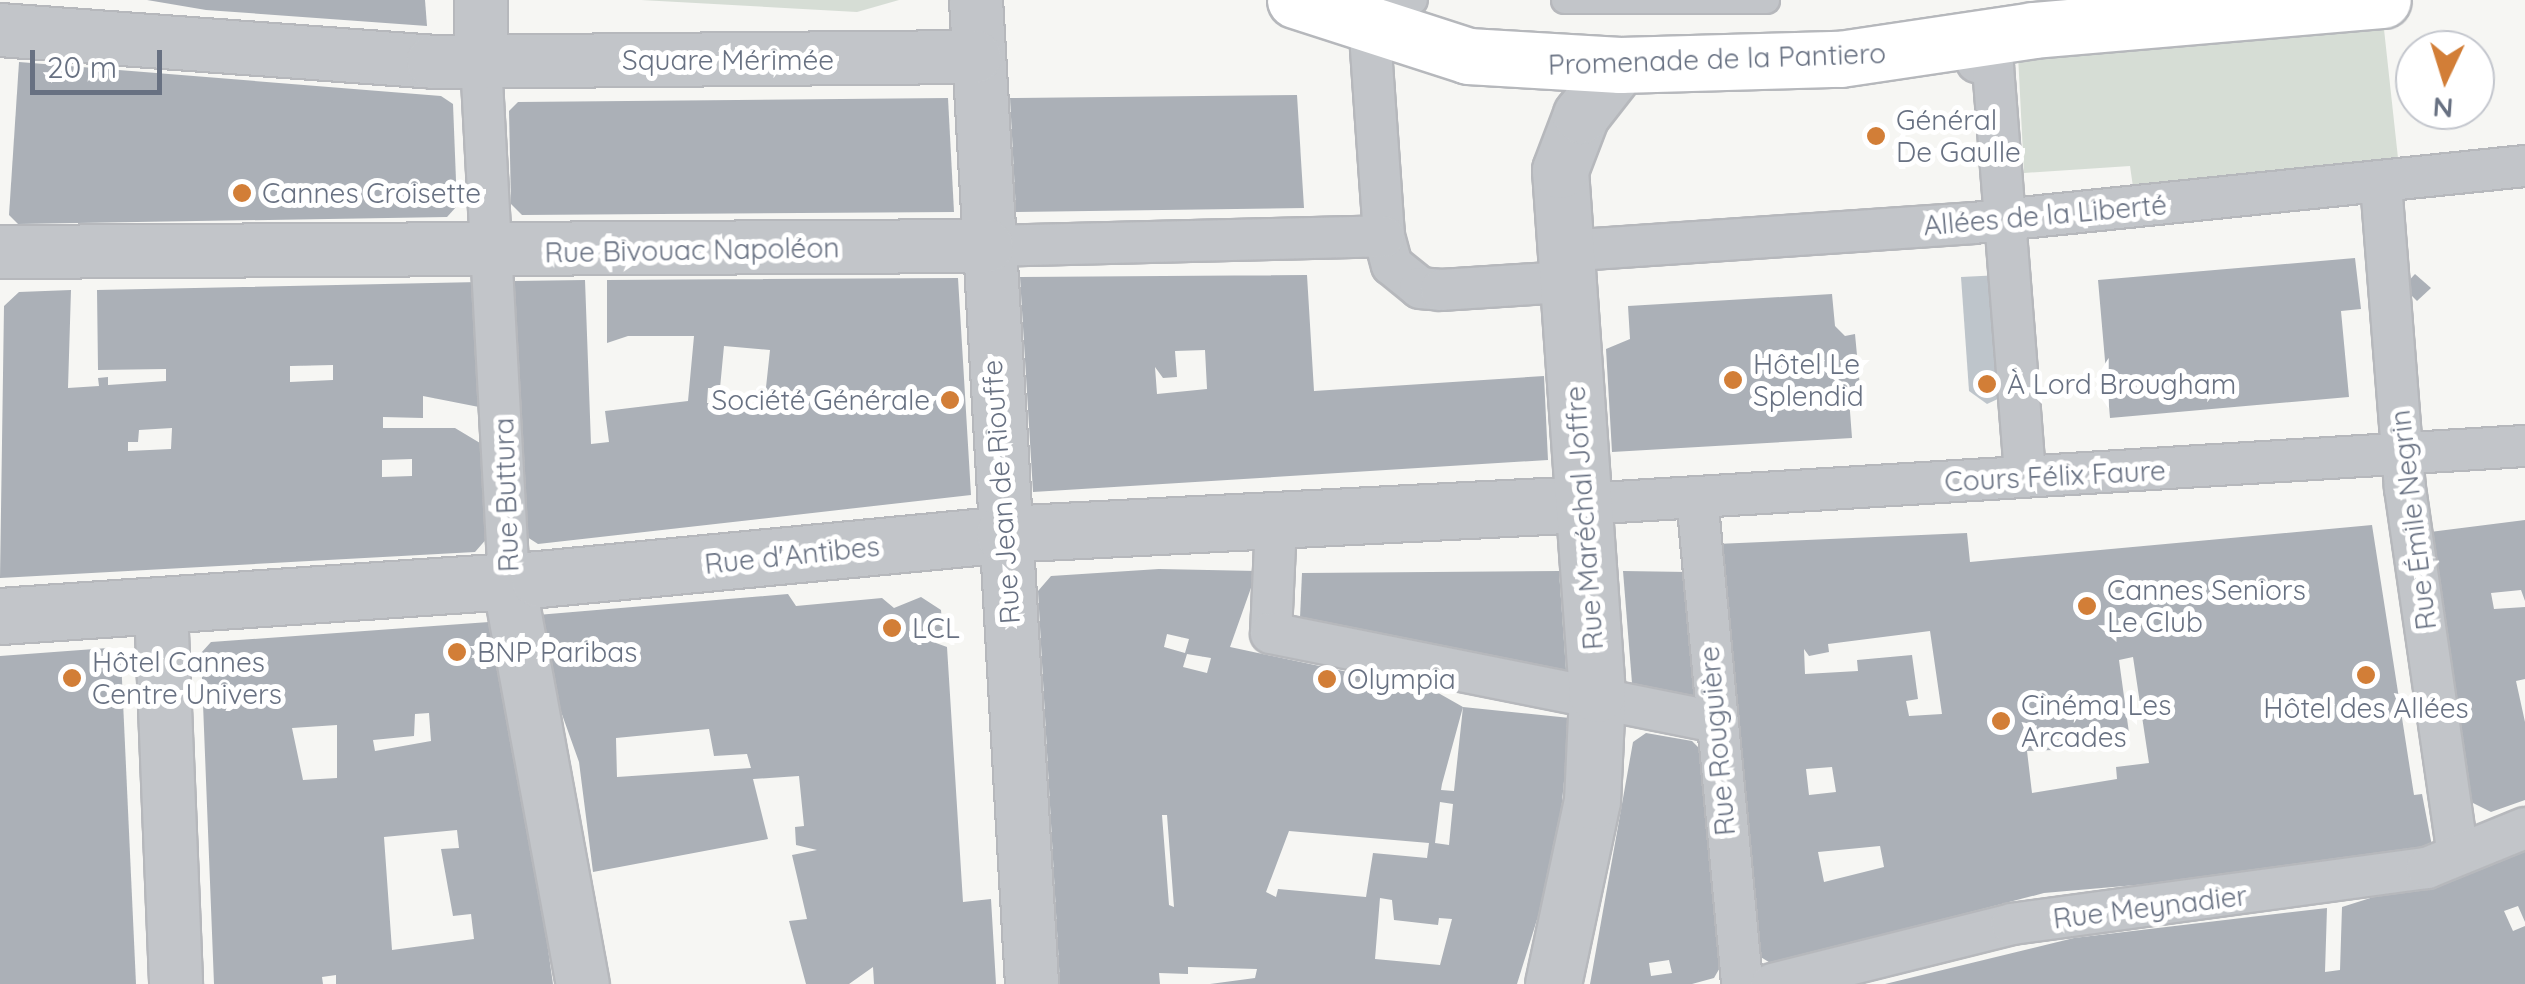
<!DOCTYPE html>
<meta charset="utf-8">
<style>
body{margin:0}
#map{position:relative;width:2525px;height:984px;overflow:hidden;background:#f6f6f3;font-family:Quicksand,sans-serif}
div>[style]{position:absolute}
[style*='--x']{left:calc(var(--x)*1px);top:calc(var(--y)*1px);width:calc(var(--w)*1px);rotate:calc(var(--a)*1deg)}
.green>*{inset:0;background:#d6ddd5}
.water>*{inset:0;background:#bec5cb}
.building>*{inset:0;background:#abb0b7}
.roads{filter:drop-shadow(2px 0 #b6b8bc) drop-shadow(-2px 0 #b6b8bc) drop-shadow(0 2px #b6b8bc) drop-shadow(0 -2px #b6b8bc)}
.service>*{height:25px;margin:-12.5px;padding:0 12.5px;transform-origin:12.5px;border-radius:12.5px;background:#c2c5c9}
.pedestrian>*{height:40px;margin:-20px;padding:0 20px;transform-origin:20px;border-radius:20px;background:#c2c5c9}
.minor>*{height:52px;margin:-26px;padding:0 26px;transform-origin:26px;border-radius:26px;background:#c2c5c9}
.tertiary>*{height:55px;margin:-27.5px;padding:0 27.5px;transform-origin:27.5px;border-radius:27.5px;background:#c2c5c9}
.primary>*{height:55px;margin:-27.5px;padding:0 27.5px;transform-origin:27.5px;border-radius:27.5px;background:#fff}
.dots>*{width:28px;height:28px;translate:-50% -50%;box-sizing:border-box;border:5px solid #fff;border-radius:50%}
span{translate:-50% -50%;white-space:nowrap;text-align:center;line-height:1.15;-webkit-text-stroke:10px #fff;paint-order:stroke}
.street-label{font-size:28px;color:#687182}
.poi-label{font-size:28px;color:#687182}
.left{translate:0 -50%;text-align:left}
.right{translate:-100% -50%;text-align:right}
.north{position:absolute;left:2395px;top:30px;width:100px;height:100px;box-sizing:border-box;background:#fff;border:2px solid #c3c6cd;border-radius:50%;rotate:184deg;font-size:28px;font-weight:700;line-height:40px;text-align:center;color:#687182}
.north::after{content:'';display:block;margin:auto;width:35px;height:45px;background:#d27e37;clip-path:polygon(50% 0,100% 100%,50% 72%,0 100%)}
.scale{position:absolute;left:30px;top:50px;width:132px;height:45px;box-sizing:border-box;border:5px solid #687182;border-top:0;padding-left:12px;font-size:30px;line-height:35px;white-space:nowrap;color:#687182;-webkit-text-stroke:8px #fff;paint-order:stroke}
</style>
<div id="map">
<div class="green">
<div style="clip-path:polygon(641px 0,899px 0,857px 12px)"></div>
<div style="clip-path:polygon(2383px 20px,2398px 158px,2133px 187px,2130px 166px,2024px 173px,2018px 55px)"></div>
</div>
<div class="water">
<div style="clip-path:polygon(2001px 275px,2002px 397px,1987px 404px,1969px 391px,1961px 277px)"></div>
</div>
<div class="building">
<div style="clip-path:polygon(147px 0,425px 0,427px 26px,206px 10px)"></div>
<div style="clip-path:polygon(19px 62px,441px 96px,453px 104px,457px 206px,447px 217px,18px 224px,9px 215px)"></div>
<div style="clip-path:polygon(1297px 95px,1304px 208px,1016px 212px,1010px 98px)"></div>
<div style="clip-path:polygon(948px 98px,954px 212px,522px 215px,511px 204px,509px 111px,518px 102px)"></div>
<div style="clip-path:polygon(2355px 258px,2361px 309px,2341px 311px,2349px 397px,2110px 418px,2098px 280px)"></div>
<div style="clip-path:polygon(2415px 274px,2431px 288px,2417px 301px,2403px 287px)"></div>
<div style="clip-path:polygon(evenodd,1307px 275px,1314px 391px,1544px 376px,1548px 460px,1033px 492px,1020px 277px,1307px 275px,1205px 350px,1207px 389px,1157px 394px,1155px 367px,1163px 378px,1177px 377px,1175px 351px,1205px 350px)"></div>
<div style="clip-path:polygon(evenodd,958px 278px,971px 495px,538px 544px,524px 535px,514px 281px,585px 280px,591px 444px,609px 442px,605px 411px,688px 401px,694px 336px,628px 336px,607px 343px,607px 280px,958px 278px,724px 346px,770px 350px,764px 406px,707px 403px,708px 388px,720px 388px,724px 346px)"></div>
<div style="clip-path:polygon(evenodd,479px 282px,484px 408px,423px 396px,423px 418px,383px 417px,383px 428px,455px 428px,480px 443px,489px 536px,475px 552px,0 578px,4px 306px,19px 292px,71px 290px,68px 388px,99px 386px,98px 378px,108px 377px,108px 385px,166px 381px,166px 369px,98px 370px,97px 290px,479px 282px,333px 365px,333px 380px,290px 382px,290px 366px,333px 365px,479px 282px,172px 428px,171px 449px,128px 451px,128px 442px,138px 442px,139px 430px,172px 428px,479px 282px,412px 459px,412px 476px,382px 477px,382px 460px,412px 459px)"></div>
<div style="clip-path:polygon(1832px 294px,1835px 326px,1845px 336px,1855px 334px,1861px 398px,1849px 398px,1852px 438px,1612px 452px,1606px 349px,1630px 339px,1628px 306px)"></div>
<div style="clip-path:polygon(2525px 520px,2525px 601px,2521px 590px,2491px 593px,2494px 609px,2525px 607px,2525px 679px,2516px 681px,2525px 722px,2525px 800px,2491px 812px,2471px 802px,2430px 532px)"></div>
<div style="clip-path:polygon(evenodd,2372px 525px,2414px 795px,2422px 794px,2433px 851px,2308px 870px,2044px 893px,1772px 964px,1751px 951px,1716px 544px,1967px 533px,1970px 562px,2372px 525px,1930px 631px,1942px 714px,1909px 716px,1906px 701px,1918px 699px,1912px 655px,1857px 660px,1858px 671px,1805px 674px,1804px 649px,1809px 656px,1829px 652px,1828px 644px,1930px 631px,2372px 525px,2133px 657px,2149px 763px,2116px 767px,2117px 779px,2032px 793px,2027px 751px,2111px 748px,2110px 735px,2129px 733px,2119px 660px,2133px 657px,2372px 525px,1832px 767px,1836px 792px,1809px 795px,1806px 769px,1832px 767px,2372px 525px,1880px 846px,1884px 867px,1824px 882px,1818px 852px,1880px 846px)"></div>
<div style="clip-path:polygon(evenodd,1159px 569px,1257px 571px,1230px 647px,1433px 690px,1463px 707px,1570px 718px,1557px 855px,1517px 984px,1210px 984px,1255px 978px,1257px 969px,1188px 967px,1188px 974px,1159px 973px,1160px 984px,1060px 984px,1038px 591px,1051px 576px,1159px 569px,1167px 634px,1189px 639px,1185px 653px,1164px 647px,1167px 634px,1159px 569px,1187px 654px,1211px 658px,1207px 673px,1183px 667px,1187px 654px,1159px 569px,1463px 707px,1454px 791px,1441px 790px,1442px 784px,1463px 707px,1159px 569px,1440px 802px,1453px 804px,1449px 845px,1435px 843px,1440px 802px,1159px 569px,1162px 815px,1167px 815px,1174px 907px,1169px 905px,1162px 815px,1159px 569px,1289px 831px,1429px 843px,1427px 858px,1373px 853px,1366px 897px,1278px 889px,1276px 897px,1266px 892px,1289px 831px,1159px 569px,1380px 898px,1392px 900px,1394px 920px,1438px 925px,1439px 918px,1452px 919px,1440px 965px,1375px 959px,1380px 898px)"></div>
<div style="clip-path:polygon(1559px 571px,1566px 670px,1300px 618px,1302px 573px)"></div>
<div style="clip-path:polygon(1623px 571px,1688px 572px,1698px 697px,1632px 683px)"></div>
<div style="clip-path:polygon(evenodd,788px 594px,796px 606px,882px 598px,894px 608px,921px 597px,941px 610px,943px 633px,936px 643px,947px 647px,963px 902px,991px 899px,996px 984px,874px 984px,873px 967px,849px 984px,806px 984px,789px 921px,807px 919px,792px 855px,817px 850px,796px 845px,795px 827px,804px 826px,799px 776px,753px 779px,768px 839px,593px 872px,579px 762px,539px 650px,537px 615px,788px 594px,709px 729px,714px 756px,747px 754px,751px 768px,617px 777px,616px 738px,709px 729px)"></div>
<div style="clip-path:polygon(evenodd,489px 622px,530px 823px,553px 984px,336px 984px,336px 975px,322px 977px,323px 984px,214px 984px,201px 653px,211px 642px,489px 622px,429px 713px,431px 741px,375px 751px,373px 740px,414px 736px,415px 714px,429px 713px,489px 622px,337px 725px,337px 778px,303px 780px,292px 728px,337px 725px,489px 622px,457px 830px,459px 848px,441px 849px,453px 916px,471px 914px,474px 939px,392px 950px,384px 837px,457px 830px)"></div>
<div style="clip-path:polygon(108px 648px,121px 658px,136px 984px,0 984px,0 656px)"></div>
<div style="clip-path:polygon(evenodd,1646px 733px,1692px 741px,1702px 751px,1726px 957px,1714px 978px,1692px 984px,1590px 984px,1633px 742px,1646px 733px,1669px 960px,1672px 973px,1651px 976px,1649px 963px,1669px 960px)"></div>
<div style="clip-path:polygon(2525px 849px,2525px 922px,2518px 906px,2504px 911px,2513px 931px,2525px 926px,2525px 984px,1885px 984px,2074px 938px,2327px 908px,2325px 972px,2340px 970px,2342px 907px)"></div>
</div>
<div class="roads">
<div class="service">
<div style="--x:1564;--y:0;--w:202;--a:0"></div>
<div style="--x:1374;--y:19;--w:44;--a:-25.4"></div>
</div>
<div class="pedestrian">
<div style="--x:1369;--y:21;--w:216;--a:86"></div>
<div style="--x:1384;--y:236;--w:30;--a:75"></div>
<div style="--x:1392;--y:265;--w:36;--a:39"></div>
<div style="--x:1420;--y:288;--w:21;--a:5"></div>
<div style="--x:1441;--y:290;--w:125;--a:-3.7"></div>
<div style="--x:481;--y:62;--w:521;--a:86.92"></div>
<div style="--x:1977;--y:62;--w:17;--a:17"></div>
<div style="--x:1993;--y:67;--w:411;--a:85.5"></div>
<div style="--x:2381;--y:184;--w:305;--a:85.5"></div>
<div style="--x:2405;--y:488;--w:370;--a:81.8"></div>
<div style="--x:987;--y:246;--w:397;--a:-1.4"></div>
<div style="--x:1563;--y:251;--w:411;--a:-3.9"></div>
<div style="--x:1973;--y:223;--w:555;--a:-5.9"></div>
<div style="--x:1697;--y:497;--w:489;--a:84.7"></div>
<div style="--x:1584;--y:504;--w:943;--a:-3.53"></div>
<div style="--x:1276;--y:523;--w:110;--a:92.6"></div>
<div style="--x:1271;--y:633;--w:451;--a:11.3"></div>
<div style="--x:1772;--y:984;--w:247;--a:-14"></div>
<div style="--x:2012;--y:924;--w:419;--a:-7.7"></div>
<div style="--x:2427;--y:868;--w:106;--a:-22.2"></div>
</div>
<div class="minor">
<div style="--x:481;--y:0;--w:62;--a:90"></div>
<div style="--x:976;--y:0;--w:986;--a:86.74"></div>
<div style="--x:0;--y:30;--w:434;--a:4.2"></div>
<div style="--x:433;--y:62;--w:542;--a:-0.53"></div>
<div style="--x:0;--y:252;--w:987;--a:-0.35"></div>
<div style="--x:509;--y:582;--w:409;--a:79.6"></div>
<div style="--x:161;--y:608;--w:376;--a:87.7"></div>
</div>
<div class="tertiary">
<div style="--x:0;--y:616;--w:540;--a:-3.93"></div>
<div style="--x:539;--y:579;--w:467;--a:-5.5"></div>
<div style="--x:1004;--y:534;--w:581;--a:-2.96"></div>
<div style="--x:1553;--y:984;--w:187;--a:-78"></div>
<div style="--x:1592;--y:801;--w:107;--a:-87.3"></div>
<div style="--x:1597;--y:694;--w:525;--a:-94.04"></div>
<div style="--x:1560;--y:170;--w:59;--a:-69.1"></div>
<div style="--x:1581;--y:115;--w:63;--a:-52"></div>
</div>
<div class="primary">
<div style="--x:1295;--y:0;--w:182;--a:17.9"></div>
<div style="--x:1468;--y:56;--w:152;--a:3.4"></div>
<div style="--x:1620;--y:65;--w:220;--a:-1.6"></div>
<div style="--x:1840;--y:59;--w:195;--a:-8.5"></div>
<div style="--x:2033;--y:30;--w:351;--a:-4.9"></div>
</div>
</div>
<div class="dots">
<div style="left:1876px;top:136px;background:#d27e37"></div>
<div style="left:242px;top:193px;background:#d27e37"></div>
<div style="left:1733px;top:380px;background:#d27e37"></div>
<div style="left:1987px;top:384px;background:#d27e37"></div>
<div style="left:950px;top:400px;background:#d27e37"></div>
<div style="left:2087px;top:606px;background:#d27e37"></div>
<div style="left:892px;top:628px;background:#d27e37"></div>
<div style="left:457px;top:652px;background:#d27e37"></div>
<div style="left:2366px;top:675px;background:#d27e37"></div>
<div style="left:72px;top:678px;background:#d27e37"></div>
<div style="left:1327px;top:679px;background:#d27e37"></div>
<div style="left:2001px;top:721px;background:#d27e37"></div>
</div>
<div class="street-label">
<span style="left:1717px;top:59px;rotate:-2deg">Promenade de la Pantiero</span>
<span style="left:728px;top:60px">Square Mérimée</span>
<span style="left:2045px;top:215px;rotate:-5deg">Allées de la Liberté</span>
<span style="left:692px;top:250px;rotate:-1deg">Rue Bivouac Napoléon</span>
<span style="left:2055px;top:476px;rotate:-3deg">Cours Félix Faure</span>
<span style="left:1001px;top:492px;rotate:-94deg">Rue Jean de Riouffe</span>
<span style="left:506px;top:495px;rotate:-92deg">Rue Buttura</span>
<span style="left:1584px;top:518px;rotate:-94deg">Rue Maréchal Joffre</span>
<span style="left:2413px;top:520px;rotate:-97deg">Rue Émile Negrin</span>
<span style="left:792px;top:555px;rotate:-6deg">Rue d'Antibes</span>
<span style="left:1717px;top:741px;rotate:-95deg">Rue Rouguière</span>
<span style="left:2150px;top:907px;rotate:-7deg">Rue Meynadier</span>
</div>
<div class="poi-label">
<span class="left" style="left:1896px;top:136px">Général<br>De Gaulle</span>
<span class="left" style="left:262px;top:193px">Cannes Croisette</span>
<span class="left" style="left:1753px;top:380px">Hôtel Le<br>Splendid</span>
<span class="left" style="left:2007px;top:384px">À Lord Brougham</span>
<span class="right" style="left:930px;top:400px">Société Générale</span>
<span class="left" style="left:2107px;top:606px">Cannes Seniors<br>Le Club</span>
<span class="left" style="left:912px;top:628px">LCL</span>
<span class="left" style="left:477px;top:652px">BNP Paribas</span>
<span class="left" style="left:92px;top:678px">Hôtel Cannes<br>Centre Univers</span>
<span class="left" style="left:1347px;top:679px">Olympia</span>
<span class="left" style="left:2021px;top:721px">Cinéma Les<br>Arcades</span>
<span style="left:2366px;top:708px">Hôtel des Allées</span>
</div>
<div class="north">N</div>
<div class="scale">20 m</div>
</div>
